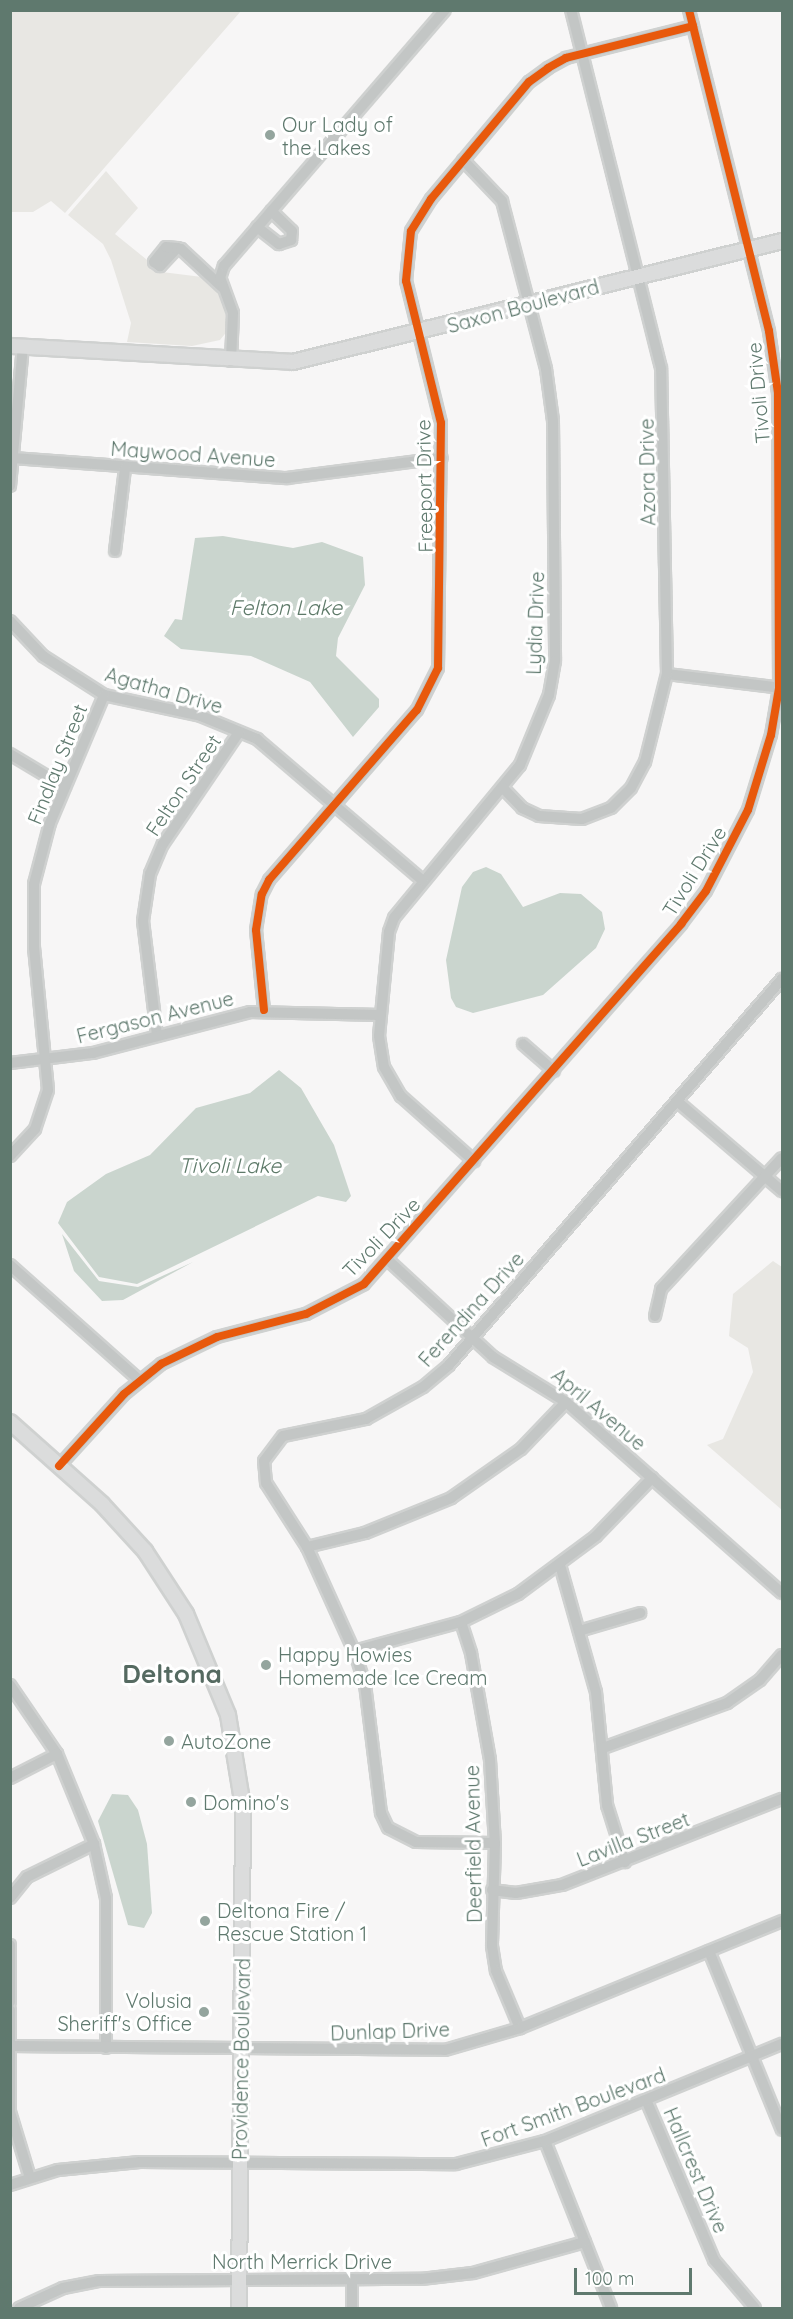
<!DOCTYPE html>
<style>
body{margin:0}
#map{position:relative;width:793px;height:2319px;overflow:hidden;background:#f7f6f6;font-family:Quicksand,sans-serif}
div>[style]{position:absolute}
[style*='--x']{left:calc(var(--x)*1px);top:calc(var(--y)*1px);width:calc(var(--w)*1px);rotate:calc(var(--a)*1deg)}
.green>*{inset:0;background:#e8e7e3}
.water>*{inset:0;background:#cad5ce}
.roads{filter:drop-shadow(2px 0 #cfd1d0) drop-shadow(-2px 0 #cfd1d0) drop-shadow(0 2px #cfd1d0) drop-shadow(0 -2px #cfd1d0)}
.minor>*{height:10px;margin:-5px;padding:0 5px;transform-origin:5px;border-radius:5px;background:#c3c6c5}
.major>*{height:14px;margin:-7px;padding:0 7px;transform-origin:7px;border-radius:7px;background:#dbdcdc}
.cycleway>*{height:8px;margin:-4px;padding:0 4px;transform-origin:4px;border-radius:4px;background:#e8590c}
.dots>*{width:16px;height:16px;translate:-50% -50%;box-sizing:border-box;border:3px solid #fff;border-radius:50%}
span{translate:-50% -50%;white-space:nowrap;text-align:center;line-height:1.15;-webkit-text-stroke:6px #fff;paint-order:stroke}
.poi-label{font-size:20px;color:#5f796e}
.left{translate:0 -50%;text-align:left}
.right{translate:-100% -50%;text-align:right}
.street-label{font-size:20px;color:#5f796e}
.water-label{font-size:21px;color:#5e7a69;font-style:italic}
.district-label{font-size:26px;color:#556a61;font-weight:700}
.frame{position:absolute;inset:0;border:12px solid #5f796e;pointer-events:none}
.scale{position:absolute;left:574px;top:2268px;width:118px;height:27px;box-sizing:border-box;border:3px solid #5f796e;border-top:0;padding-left:8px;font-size:18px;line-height:21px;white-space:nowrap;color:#5f796e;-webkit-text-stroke:4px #fff;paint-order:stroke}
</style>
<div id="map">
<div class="green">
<div style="clip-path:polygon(10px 11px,11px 10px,241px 11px,65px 213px,51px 201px,33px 212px,11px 212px)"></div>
<div style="clip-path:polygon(106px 171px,138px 208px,115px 234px,162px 272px,202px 277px,222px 297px,229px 329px,220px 340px,192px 346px,127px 342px,131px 323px,111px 260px,103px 244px,68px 215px)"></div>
<div style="clip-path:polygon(773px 1261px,782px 1267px,782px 1510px,707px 1445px,723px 1439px,753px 1372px,748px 1348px,729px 1336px,733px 1294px)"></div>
</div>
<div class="water">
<div style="clip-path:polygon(223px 536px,293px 548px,322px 542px,363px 557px,365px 585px,338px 638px,336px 656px,379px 699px,379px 707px,353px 737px,310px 682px,251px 656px,181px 649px,164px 636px,175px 619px,182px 620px,195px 538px)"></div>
<div style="clip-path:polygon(486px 867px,501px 874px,523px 907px,560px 893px,581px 894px,602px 912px,605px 929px,596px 948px,543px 995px,473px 1013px,456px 1007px,451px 998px,446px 960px,462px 887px,473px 872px)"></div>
<div style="clip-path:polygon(279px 1070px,301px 1088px,334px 1145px,351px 1196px,346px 1202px,318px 1196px,137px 1284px,99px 1277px,58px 1223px,67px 1202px,106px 1174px,150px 1155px,196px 1108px,250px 1093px)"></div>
<div style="clip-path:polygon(62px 1234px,99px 1281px,138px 1287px,193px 1262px,123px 1300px,102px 1301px,74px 1271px)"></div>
<div style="clip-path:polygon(112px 1794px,128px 1795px,138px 1810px,147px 1844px,152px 1913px,144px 1928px,128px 1925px,98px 1821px)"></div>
</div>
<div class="roads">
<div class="minor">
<div style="--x:463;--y:160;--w:57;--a:46.4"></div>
<div style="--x:502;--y:201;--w:174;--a:75.3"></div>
<div style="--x:546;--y:369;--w:52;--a:82.3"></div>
<div style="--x:553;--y:421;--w:240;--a:89.5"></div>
<div style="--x:555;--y:661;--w:35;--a:100"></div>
<div style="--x:549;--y:695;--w:76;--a:112.5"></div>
<div style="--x:520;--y:765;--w:198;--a:129.5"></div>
<div style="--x:394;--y:918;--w:15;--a:110"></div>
<div style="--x:389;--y:932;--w:104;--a:95.5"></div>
<div style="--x:379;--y:1036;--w:31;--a:81"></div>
<div style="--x:384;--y:1067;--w:34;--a:60"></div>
<div style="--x:401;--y:1096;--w:98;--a:41.7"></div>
<div style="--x:257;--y:227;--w:28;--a:38"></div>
<div style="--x:279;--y:244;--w:13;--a:-18"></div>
<div style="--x:291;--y:240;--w:9;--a:-84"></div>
<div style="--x:292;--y:231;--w:29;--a:-136"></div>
<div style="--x:177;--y:248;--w:25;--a:133"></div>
<div style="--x:160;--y:266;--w:7;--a:-146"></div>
<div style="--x:154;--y:262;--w:19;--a:-51"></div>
<div style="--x:166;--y:247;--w:11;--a:5"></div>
<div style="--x:177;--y:248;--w:4;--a:14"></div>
<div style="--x:181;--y:249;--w:56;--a:42.8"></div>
<div style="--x:231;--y:361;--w:48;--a:-87.6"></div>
<div style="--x:233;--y:313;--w:37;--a:-110"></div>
<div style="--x:220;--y:278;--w:13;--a:-72"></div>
<div style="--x:224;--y:266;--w:338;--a:-49.2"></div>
<div style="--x:13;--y:458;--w:275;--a:4.2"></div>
<div style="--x:287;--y:478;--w:156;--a:-7.4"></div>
<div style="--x:10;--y:486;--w:140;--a:-84.7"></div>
<div style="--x:115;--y:551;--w:84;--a:-83.1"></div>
<div style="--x:10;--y:621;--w:48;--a:46.7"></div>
<div style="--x:43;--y:656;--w:72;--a:32.6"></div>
<div style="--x:104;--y:695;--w:99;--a:12.2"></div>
<div style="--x:201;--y:716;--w:61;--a:22.3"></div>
<div style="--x:257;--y:739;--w:217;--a:40.5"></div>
<div style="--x:667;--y:674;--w:116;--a:6.9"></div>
<div style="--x:10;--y:754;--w:64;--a:31"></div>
<div style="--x:503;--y:788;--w:28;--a:46"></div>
<div style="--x:522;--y:808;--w:19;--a:25"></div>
<div style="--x:539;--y:816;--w:43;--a:4"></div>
<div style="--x:582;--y:819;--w:31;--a:-21"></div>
<div style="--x:611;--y:808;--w:28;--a:-45"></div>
<div style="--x:631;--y:788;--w:30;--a:-62"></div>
<div style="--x:645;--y:762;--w:91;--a:-76"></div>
<div style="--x:667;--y:674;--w:306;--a:-91.1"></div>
<div style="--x:661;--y:368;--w:369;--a:-104.1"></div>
<div style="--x:264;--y:1010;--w:80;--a:-95.7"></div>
<div style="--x:256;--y:930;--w:36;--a:-81"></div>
<div style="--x:262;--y:894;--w:16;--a:-63"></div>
<div style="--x:269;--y:880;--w:225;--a:-49"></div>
<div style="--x:417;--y:710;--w:47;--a:-63.4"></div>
<div style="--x:438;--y:668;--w:245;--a:-89.3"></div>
<div style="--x:441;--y:423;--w:146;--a:-103.8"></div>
<div style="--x:406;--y:281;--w:50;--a:-84.3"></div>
<div style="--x:411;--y:231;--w:38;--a:-58"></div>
<div style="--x:431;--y:199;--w:153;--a:-50.1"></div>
<div style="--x:529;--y:82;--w:24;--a:-36"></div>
<div style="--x:548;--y:68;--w:21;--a:-29"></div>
<div style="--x:566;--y:58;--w:131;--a:-14.1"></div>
<div style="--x:157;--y:1035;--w:115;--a:-97"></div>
<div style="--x:143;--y:921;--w:48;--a:-81.5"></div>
<div style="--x:150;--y:874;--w:33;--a:-67"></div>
<div style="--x:163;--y:844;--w:135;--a:-55.8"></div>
<div style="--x:523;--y:1044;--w:41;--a:41.1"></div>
<div style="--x:10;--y:1063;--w:84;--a:-6.9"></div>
<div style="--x:93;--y:1053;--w:162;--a:-14.6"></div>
<div style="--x:250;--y:1012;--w:131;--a:1.3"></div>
<div style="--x:678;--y:1102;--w:137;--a:40.6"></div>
<div style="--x:10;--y:1156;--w:37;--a:-47"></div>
<div style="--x:35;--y:1129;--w:41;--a:-71.6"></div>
<div style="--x:48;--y:1090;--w:143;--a:-95.6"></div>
<div style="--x:34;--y:948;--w:64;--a:-90"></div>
<div style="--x:34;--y:884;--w:63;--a:-75.3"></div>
<div style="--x:50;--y:823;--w:139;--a:-67.1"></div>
<div style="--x:388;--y:1260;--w:143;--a:42.7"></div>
<div style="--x:493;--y:1357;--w:86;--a:31.7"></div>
<div style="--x:566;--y:1402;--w:288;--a:41.5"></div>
<div style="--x:10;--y:1265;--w:173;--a:41.7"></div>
<div style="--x:655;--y:1316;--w:28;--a:-77"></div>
<div style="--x:661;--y:1289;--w:178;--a:-47.3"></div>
<div style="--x:59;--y:1466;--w:97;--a:-47.9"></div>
<div style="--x:124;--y:1394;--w:48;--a:-39"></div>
<div style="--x:161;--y:1364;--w:62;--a:-25.7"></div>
<div style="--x:217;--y:1337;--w:92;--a:-14.5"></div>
<div style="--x:306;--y:1314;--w:65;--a:-27.3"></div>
<div style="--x:364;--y:1284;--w:480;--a:-48.6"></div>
<div style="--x:681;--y:924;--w:41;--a:-52.9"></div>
<div style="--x:706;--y:891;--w:91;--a:-62.6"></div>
<div style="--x:748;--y:810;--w:78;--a:-73"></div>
<div style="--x:771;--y:735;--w:48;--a:-80.3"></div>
<div style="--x:779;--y:688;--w:295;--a:-90.2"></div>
<div style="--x:778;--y:393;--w:63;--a:-98.3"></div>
<div style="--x:769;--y:331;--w:331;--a:-104"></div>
<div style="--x:307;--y:1547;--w:60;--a:-13.6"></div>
<div style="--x:365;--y:1533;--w:93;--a:-22.1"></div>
<div style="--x:451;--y:1498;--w:85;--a:-35"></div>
<div style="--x:521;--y:1449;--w:65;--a:-46.2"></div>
<div style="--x:560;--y:1565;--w:132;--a:74.2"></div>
<div style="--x:596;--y:1692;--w:114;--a:84.4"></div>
<div style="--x:607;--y:1805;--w:60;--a:72.5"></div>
<div style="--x:461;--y:1622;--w:33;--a:72"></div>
<div style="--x:471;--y:1653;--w:109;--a:79.9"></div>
<div style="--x:490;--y:1760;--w:83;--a:86.6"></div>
<div style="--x:495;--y:1843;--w:103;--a:91.7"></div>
<div style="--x:492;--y:1946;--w:25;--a:81"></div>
<div style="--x:496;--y:1971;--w:62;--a:67.2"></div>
<div style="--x:579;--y:1631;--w:64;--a:-16.4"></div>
<div style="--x:354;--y:1651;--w:111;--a:-15.2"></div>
<div style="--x:461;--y:1622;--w:64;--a:-26.2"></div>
<div style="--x:518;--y:1594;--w:97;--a:-36.6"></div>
<div style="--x:596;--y:1536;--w:81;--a:-46"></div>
<div style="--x:10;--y:1685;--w:83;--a:55.7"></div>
<div style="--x:57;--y:1754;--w:97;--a:67.7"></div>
<div style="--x:94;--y:1844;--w:55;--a:77.5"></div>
<div style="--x:106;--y:1898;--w:150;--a:90"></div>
<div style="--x:603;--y:1748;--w:132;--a:-19.9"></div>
<div style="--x:727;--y:1703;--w:40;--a:-34.9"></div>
<div style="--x:760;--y:1680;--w:33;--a:-49"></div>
<div style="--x:10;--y:1778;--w:53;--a:-27.1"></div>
<div style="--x:495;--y:1843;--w:79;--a:-179.3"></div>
<div style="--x:416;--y:1842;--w:31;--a:-153"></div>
<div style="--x:388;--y:1828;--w:17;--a:-115"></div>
<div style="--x:381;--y:1813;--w:130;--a:-97.1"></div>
<div style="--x:365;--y:1684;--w:35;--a:-108"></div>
<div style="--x:354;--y:1651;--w:114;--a:-114.3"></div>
<div style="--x:307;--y:1547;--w:76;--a:-122.6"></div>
<div style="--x:266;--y:1483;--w:22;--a:-95"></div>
<div style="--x:264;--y:1461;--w:31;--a:-53"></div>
<div style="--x:283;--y:1436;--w:85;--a:-11.6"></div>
<div style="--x:366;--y:1419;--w:65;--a:-29.3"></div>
<div style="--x:423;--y:1387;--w:34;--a:-40"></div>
<div style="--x:449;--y:1365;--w:510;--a:-49.22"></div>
<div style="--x:492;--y:1890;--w:24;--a:7"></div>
<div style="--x:516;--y:1893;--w:47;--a:-9.9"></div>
<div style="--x:562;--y:1885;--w:236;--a:-21.4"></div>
<div style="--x:10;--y:1898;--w:27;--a:-51"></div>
<div style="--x:27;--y:1877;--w:75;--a:-26.2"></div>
<div style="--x:10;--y:1945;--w:57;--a:90"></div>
<div style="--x:709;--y:1951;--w:193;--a:67.8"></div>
<div style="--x:10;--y:2010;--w:101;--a:90"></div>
<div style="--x:10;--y:2046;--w:435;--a:0.5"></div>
<div style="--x:445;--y:2050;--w:78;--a:-16.3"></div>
<div style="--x:520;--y:2028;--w:283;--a:-22.2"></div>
<div style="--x:647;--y:2102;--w:172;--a:67"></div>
<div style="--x:714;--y:2260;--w:63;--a:49.5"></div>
<div style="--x:10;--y:2112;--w:69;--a:73.1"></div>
<div style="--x:545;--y:2141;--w:180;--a:68.4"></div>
<div style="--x:10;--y:2185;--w:50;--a:-17.4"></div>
<div style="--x:58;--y:2170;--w:82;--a:-5.6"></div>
<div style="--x:140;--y:2162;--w:316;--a:0.4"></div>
<div style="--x:456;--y:2164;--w:92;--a:-14.5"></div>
<div style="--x:545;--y:2141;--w:256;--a:-22.3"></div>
<div style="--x:19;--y:2308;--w:48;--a:-24.4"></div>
<div style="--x:63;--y:2288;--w:37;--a:-11"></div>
<div style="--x:99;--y:2281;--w:322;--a:-0.4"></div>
<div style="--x:421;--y:2279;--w:52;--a:-6.6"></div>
<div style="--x:473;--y:2273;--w:116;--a:-15.5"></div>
<div style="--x:352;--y:2308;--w:29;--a:-90"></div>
</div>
<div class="major">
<div style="--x:10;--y:346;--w:283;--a:3.2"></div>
<div style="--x:293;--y:362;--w:504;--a:-13.9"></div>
<div style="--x:10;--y:1422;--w:123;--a:41.7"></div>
<div style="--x:102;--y:1504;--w:64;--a:47.5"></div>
<div style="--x:145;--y:1551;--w:75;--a:56.9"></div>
<div style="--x:186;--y:1614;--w:109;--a:67.4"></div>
<div style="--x:228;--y:1715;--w:93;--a:80.7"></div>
<div style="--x:243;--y:1807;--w:501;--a:90.46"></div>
</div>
</div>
<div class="cycleway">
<div style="--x:264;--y:1010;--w:80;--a:-95.7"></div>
<div style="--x:256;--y:930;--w:36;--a:-81"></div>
<div style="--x:262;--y:894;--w:16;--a:-63"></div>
<div style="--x:269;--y:880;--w:225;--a:-49"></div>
<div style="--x:417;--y:710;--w:47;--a:-63.4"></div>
<div style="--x:438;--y:668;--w:245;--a:-89.3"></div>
<div style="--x:441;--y:423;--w:146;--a:-103.8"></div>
<div style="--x:406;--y:281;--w:50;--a:-84.3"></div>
<div style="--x:411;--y:231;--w:38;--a:-58"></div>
<div style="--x:431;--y:199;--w:153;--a:-50.1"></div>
<div style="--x:529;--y:82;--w:24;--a:-36"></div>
<div style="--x:548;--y:68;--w:21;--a:-29"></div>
<div style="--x:566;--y:58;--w:131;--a:-14.1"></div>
<div style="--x:59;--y:1466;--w:97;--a:-47.9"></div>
<div style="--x:124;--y:1394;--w:48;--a:-39"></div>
<div style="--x:161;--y:1364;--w:62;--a:-25.7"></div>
<div style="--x:217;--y:1337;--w:92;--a:-14.5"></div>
<div style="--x:306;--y:1314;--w:65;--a:-27.3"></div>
<div style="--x:364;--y:1284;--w:480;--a:-48.6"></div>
<div style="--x:681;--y:924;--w:41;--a:-52.9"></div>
<div style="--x:706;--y:891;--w:91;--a:-62.6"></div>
<div style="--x:748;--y:810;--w:78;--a:-73"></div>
<div style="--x:771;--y:735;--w:48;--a:-80.3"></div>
<div style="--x:779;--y:688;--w:295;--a:-90.2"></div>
<div style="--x:778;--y:393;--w:63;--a:-98.3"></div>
<div style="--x:769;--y:331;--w:331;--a:-104"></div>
</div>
<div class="dots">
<div style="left:270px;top:135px;background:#94a59e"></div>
<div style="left:266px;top:1665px;background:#94a59e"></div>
<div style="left:169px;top:1741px;background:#94a59e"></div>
<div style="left:191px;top:1802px;background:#94a59e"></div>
<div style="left:205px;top:1921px;background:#94a59e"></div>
<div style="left:204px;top:2012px;background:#94a59e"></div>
</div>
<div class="poi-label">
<span class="left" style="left:282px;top:136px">Our Lady of<br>the Lakes</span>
<span class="left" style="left:278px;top:1666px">Happy Howies<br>Homemade Ice Cream</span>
<span class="left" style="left:181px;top:1741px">AutoZone</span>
<span class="left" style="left:203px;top:1802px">Domino's</span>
<span class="left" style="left:217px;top:1922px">Deltona Fire /<br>Rescue Station 1</span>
<span class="right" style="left:192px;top:2012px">Volusia<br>Sheriff's Office</span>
</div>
<div class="street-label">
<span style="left:523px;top:306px;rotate:-15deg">Saxon Boulevard</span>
<span style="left:758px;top:393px;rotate:-95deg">Tivoli Drive</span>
<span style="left:193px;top:454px;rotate:4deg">Maywood Avenue</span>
<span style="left:647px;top:472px;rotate:-91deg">Azora Drive</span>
<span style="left:424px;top:486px;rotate:-91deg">Freeport Drive</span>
<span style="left:535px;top:623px;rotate:-88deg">Lydia Drive</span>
<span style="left:164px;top:690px;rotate:16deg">Agatha Drive</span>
<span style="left:57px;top:764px;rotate:-68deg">Findlay Street</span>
<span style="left:183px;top:785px;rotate:-56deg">Felton Street</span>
<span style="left:694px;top:871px;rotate:-58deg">Tivoli Drive</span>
<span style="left:155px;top:1017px;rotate:-14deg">Fergason Avenue</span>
<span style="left:381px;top:1237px;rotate:-46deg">Tivoli Drive</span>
<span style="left:471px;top:1309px;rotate:-48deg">Ferendina Drive</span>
<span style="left:599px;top:1409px;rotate:40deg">April Avenue</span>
<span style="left:633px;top:1839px;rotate:-21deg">Lavilla Street</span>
<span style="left:473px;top:1844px;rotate:-91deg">Deerfield Avenue</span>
<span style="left:390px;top:2031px;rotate:-2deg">Dunlap Drive</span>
<span style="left:241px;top:2059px;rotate:-89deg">Providence Boulevard</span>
<span style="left:573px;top:2107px;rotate:-20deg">Fort Smith Boulevard</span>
<span style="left:696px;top:2170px;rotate:67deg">Hallcrest Drive</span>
<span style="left:302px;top:2261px">North Merrick Drive</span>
</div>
<div class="water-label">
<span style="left:286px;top:607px">Felton Lake</span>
<span style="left:230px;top:1165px">Tivoli Lake</span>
</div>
<div class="district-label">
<span style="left:172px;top:1674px">Deltona</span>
</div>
<div class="frame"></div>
<div class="scale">100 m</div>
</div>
